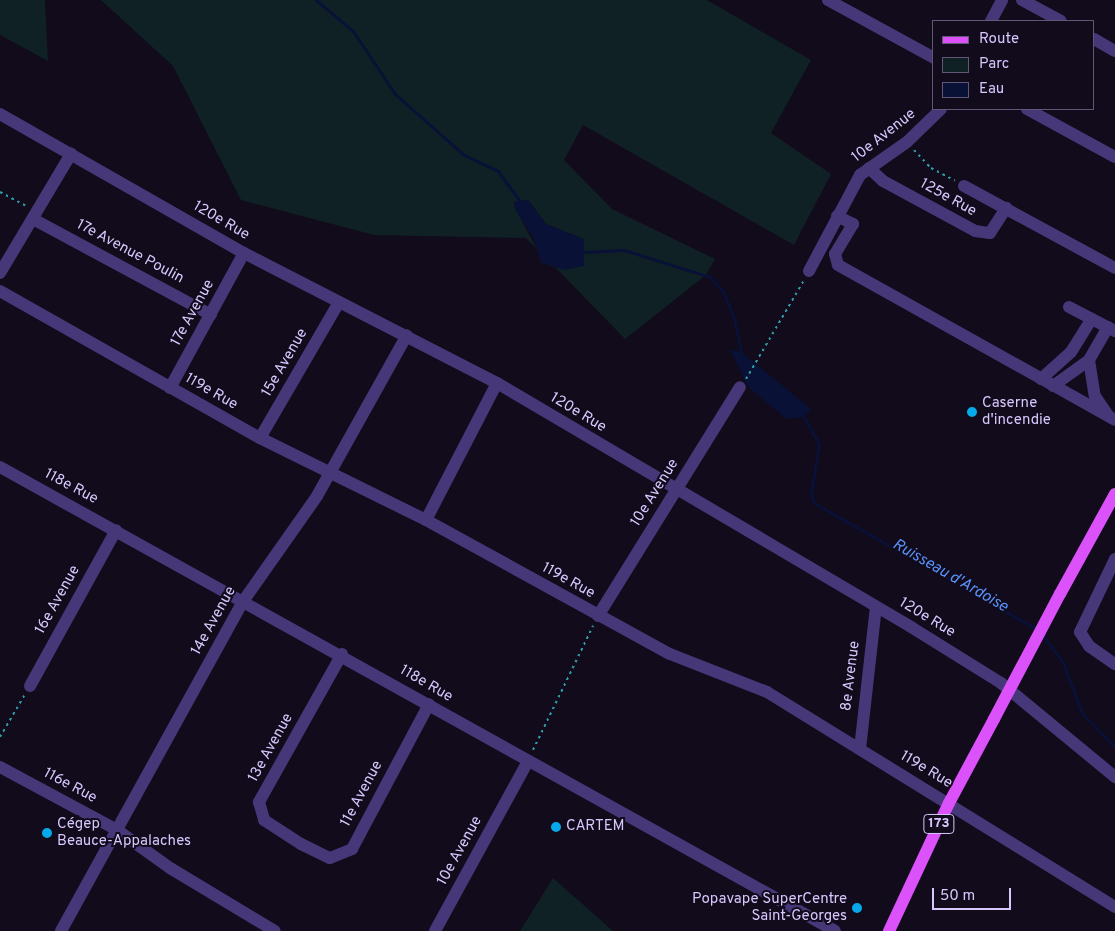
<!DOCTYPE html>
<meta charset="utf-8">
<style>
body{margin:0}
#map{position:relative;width:1115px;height:931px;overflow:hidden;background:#110b1b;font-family:Overpass,sans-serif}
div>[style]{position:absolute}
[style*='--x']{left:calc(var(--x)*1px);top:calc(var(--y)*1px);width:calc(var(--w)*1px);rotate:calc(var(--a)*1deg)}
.green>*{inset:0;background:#0f2125}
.water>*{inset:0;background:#091136}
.stream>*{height:3px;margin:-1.5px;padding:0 1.5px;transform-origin:1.5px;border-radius:1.5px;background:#091136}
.path>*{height:2px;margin-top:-1px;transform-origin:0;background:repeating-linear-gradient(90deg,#2f9aa9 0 2.5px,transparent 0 6.5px)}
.minor>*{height:12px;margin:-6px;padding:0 6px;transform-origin:6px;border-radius:6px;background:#463779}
.major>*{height:12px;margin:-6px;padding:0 6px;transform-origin:6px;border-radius:6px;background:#db51fa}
.major-bridge>*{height:12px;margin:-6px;padding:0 6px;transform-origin:6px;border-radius:6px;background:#db51fa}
.dots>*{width:14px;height:14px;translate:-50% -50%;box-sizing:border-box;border:2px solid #110b1b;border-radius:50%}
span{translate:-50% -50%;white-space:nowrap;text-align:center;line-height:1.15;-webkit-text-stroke:4px #110b1b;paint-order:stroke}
.shield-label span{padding:1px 4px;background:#110b1b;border:1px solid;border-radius:4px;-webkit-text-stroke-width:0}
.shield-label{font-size:14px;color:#d7c7fd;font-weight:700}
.street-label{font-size:15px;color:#d7c7fd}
.poi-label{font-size:15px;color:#d7c7fd}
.left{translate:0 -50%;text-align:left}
.right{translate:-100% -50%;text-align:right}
.water-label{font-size:16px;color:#5891fa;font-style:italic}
.legend{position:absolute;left:932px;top:20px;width:162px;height:90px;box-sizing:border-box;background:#110b1b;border:1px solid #605675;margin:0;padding:6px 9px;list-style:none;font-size:15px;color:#d7c7fd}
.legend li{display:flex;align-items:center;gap:10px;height:25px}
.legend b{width:25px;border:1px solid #605675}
.scale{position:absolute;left:932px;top:888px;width:79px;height:22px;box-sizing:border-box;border:2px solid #d7c7fd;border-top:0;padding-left:6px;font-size:15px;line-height:18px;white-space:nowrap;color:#d7c7fd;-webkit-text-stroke:4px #110b1b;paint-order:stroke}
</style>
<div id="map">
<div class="green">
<div style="clip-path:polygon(0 0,45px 0,48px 61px,0 35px)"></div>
<div style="clip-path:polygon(101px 0,707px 0,811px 60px,771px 133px,831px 174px,794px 245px,583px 125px,564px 160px,612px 209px,715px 259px,706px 275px,625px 339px,555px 267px,584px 239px,546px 224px,528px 200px,514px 202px,515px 208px,537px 249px,526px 238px,374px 235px,241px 200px,173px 66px)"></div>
<div style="clip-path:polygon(553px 878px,613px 931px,520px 931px)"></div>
</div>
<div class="water">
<div style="clip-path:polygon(528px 200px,546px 224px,584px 239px,584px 266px,565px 270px,541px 263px,534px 239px,515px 209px,514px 202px)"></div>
<div style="clip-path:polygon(730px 350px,740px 351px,811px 409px,804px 417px,787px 419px,748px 387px)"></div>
</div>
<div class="stream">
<div style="--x:316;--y:0;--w:48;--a:40"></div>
<div style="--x:353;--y:31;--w:76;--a:56.3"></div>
<div style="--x:395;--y:94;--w:92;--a:41.5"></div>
<div style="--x:464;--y:155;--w:38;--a:25"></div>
<div style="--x:498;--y:171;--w:37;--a:54"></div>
<div style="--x:584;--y:252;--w:40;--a:-2.9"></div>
<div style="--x:624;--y:250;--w:90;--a:17.4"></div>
<div style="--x:710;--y:277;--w:19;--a:47"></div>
<div style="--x:723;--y:291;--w:29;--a:68"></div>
<div style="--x:734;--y:318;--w:38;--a:78"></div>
<div style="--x:803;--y:416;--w:32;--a:60"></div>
<div style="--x:819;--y:444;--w:50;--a:99.3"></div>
<div style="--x:811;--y:493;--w:10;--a:73"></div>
<div style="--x:814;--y:503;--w:256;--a:29.5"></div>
<div style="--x:1042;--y:634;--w:36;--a:54"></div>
<div style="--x:1063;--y:663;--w:53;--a:69.2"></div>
<div style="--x:1082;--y:713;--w:47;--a:45.9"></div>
</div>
<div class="path">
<div style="--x:914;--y:150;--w:25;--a:47"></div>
<div style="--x:931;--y:168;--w:27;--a:28"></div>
<div style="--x:0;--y:192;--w:30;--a:28"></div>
<div style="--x:746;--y:379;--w:113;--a:-59.6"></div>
<div style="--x:0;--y:737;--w:48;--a:-59.7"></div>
<div style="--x:533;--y:750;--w:138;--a:-64.2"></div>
</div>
<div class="minor">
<div style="--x:828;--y:0;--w:121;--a:28.7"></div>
<div style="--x:1022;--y:0;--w:44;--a:28.3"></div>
<div style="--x:991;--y:21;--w:24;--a:-62"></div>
<div style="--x:1094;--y:39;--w:24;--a:30"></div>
<div style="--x:1027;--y:109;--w:100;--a:28.6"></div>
<div style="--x:0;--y:114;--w:281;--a:29.7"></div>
<div style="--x:244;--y:253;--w:284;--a:27.2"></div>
<div style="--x:497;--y:383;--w:481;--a:30.5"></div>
<div style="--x:911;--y:627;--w:106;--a:31.9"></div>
<div style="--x:1001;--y:683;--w:148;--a:39.5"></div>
<div style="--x:869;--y:168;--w:19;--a:43"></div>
<div style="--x:883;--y:181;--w:105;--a:28.5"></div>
<div style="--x:975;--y:231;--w:15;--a:8"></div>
<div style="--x:990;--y:233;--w:30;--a:-57"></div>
<div style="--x:964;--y:186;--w:172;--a:28.5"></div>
<div style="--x:837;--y:216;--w:18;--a:27"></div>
<div style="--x:853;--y:224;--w:35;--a:121"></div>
<div style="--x:835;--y:254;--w:11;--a:75"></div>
<div style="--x:838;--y:265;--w:317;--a:29.2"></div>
<div style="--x:33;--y:219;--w:202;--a:28.3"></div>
<div style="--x:809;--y:271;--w:109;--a:-62"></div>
<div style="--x:860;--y:175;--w:57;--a:-35.1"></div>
<div style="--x:907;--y:142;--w:47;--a:-44.1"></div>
<div style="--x:0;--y:273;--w:139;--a:-59.2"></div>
<div style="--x:0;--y:291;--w:299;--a:29.5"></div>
<div style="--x:260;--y:438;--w:185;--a:26.3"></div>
<div style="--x:426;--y:520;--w:278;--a:28.8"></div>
<div style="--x:670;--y:654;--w:104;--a:21.4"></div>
<div style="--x:767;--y:692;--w:409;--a:31.7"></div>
<div style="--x:1069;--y:307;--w:52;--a:27.6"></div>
<div style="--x:1089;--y:360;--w:36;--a:81"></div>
<div style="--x:1095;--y:396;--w:23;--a:56"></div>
<div style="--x:1041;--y:379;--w:40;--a:-42"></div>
<div style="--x:1071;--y:352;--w:39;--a:-58"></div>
<div style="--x:1053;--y:386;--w:44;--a:-35.8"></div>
<div style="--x:1089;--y:360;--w:38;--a:-60"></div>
<div style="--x:170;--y:388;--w:154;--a:-61.3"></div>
<div style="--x:260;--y:438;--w:155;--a:-59.8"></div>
<div style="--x:0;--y:467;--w:955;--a:29.06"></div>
<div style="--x:426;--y:520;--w:154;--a:-62.6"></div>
<div style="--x:1115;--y:559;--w:81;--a:115.6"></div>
<div style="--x:1080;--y:632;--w:17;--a:57"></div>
<div style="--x:1089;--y:646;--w:32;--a:35"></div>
<div style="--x:598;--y:616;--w:269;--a:-58.2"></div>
<div style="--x:342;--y:654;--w:170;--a:119.3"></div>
<div style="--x:259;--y:802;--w:19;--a:74"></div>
<div style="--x:264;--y:820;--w:44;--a:33"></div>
<div style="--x:301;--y:844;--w:32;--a:26"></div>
<div style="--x:330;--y:858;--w:24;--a:-22"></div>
<div style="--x:352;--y:849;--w:164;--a:-62"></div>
<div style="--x:30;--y:686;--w:178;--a:-61.1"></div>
<div style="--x:860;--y:749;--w:143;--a:-83.6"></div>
<div style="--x:0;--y:767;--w:133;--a:28.3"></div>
<div style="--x:117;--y:830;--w:65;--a:35.6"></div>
<div style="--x:170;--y:868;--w:122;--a:31"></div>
<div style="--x:61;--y:931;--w:378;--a:-61.1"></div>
<div style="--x:244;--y:600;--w:127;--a:-54.9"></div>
<div style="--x:317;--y:496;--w:184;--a:-60.8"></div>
<div style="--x:435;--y:931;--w:194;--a:-61.3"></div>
</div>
<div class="major">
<div style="--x:1060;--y:594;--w:114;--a:-61.2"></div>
<div style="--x:889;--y:931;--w:141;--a:-64.9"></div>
<div style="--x:949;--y:803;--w:95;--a:-61.8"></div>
</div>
<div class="major-bridge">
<div style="--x:994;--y:719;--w:141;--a:-62.2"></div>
</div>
<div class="dots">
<div style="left:972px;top:412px;background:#06a9ea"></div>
<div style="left:556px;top:827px;background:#06a9ea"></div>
<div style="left:47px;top:833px;background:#06a9ea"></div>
<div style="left:857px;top:908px;background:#06a9ea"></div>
</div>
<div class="shield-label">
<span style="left:939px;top:824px">173</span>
</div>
<div class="street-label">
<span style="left:884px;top:136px;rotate:-38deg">10e Avenue</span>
<span style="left:948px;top:198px;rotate:29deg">125e Rue</span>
<span style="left:221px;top:221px;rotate:30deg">120e Rue</span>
<span style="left:130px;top:252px;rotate:28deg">17e Avenue Poulin</span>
<span style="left:193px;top:313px;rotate:-61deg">17e Avenue</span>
<span style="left:285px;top:363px;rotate:-60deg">15e Avenue</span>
<span style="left:211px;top:392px;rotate:30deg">119e Rue</span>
<span style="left:578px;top:413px;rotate:31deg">120e Rue</span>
<span style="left:71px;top:487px;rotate:28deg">118e Rue</span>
<span style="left:655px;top:493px;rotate:-58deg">10e Avenue</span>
<span style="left:568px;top:581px;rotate:29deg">119e Rue</span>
<span style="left:58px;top:600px;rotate:-61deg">16e Avenue</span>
<span style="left:927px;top:618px;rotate:31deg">120e Rue</span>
<span style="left:214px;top:621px;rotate:-61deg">14e Avenue</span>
<span style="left:851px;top:676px;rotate:-83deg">8e Avenue</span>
<span style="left:426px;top:684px;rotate:30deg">118e Rue</span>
<span style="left:271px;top:748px;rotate:-61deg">13e Avenue</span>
<span style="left:926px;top:770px;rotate:31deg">119e Rue</span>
<span style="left:70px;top:786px;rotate:28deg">116e Rue</span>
<span style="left:362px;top:794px;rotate:-62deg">11e Avenue</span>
<span style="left:460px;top:851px;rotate:-61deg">10e Avenue</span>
</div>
<div class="poi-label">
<span class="left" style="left:982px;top:412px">Caserne<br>d'incendie</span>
<span class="left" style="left:57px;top:833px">Cégep<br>Beauce-Appalaches</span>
<span class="left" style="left:566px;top:827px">CARTEM</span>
<span class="right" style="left:847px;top:908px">Popavape SuperCentre<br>Saint-Georges</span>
</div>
<div class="water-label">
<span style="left:950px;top:576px;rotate:30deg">Ruisseau d'Ardoise</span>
</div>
<ul class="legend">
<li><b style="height:6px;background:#db51fa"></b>Route</li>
<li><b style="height:14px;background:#0f2125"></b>Parc</li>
<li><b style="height:14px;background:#091136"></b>Eau</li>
</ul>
<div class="scale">50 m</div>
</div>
